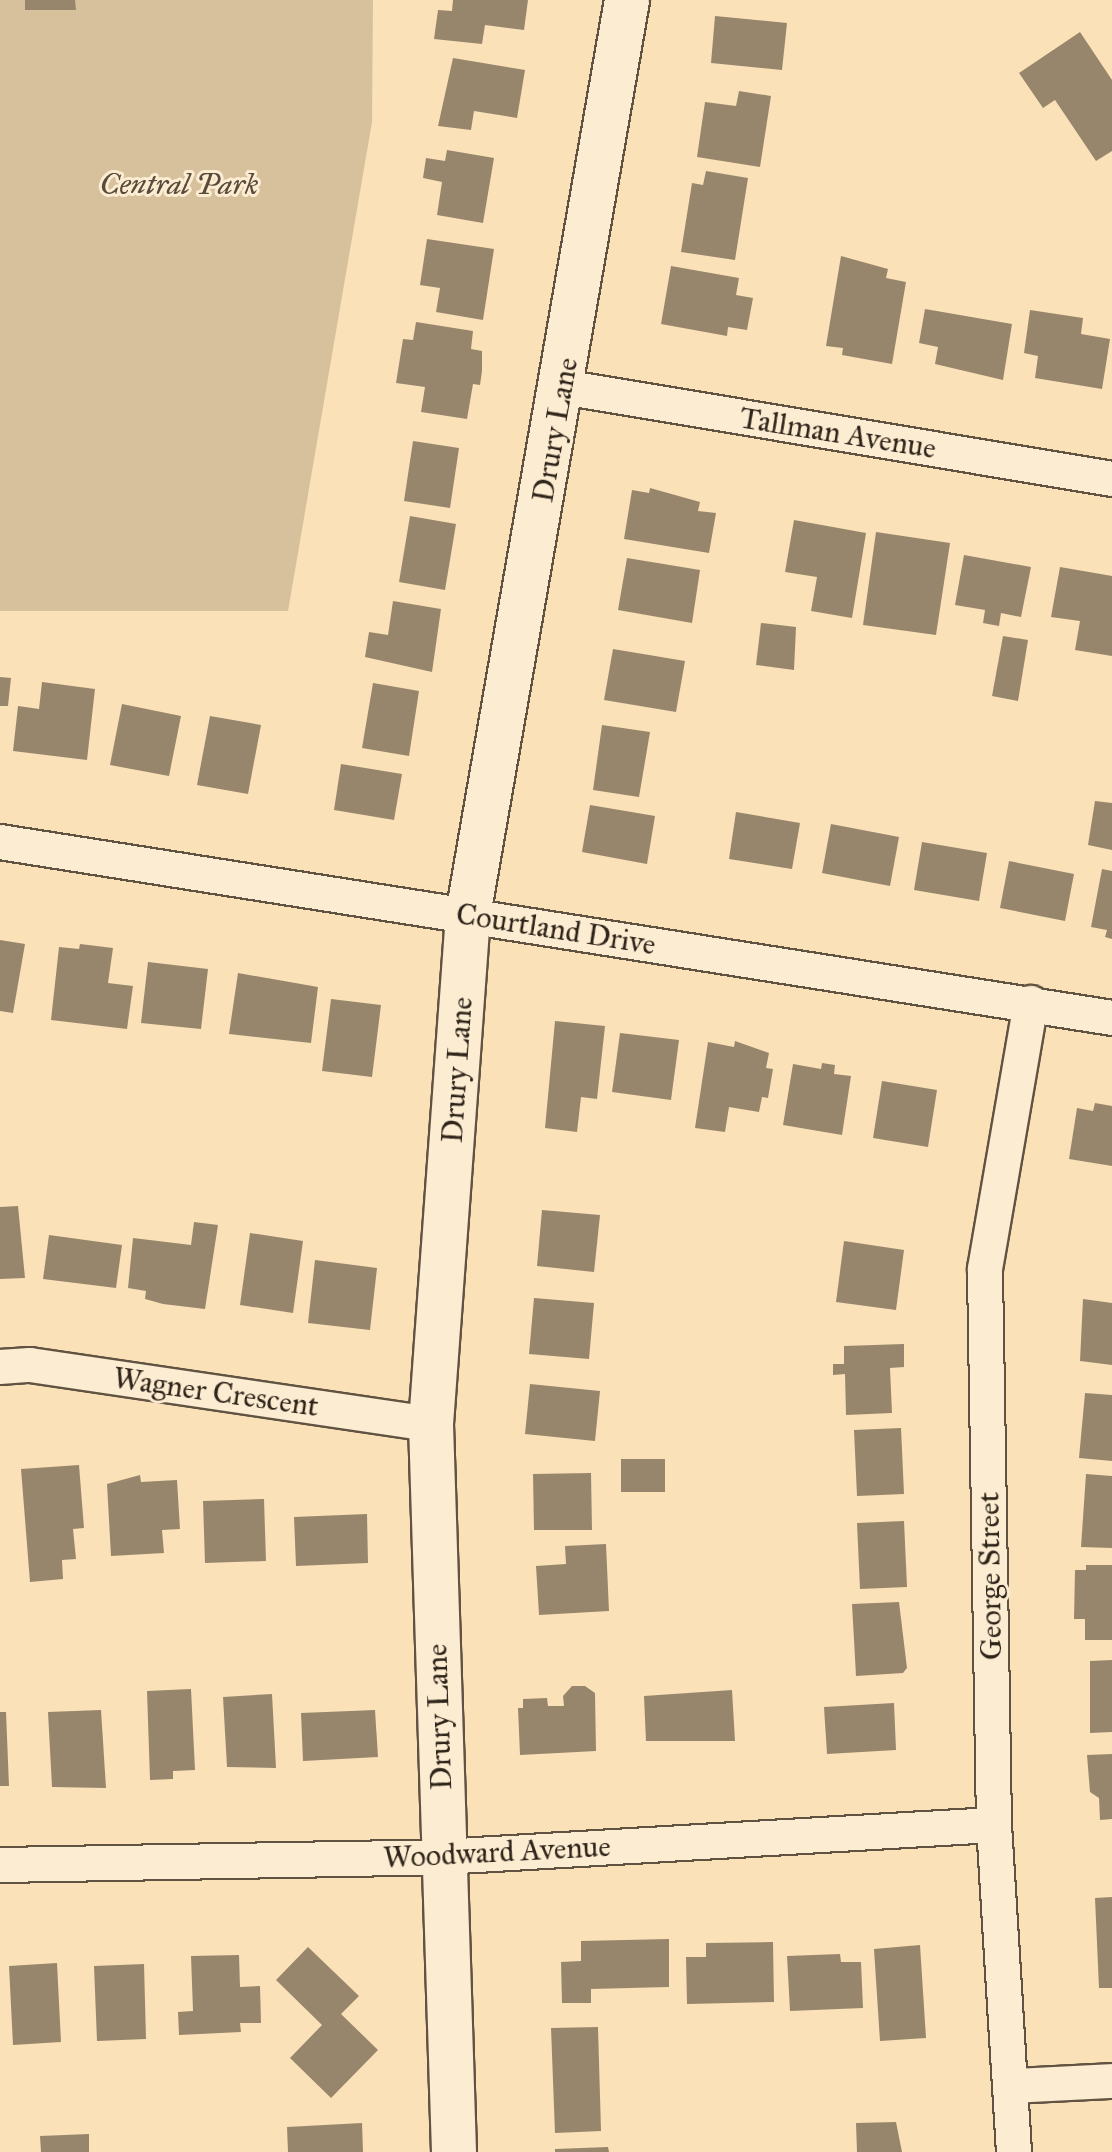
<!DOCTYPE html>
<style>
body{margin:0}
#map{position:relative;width:1112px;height:2152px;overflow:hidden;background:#fae1b8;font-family:"IM FELL Great Primer",serif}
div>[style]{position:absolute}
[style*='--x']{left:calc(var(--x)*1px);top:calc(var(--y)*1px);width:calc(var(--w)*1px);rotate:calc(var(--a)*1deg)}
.green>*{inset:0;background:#d7c19d}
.building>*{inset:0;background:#98866c}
.roads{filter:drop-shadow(2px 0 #615342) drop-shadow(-2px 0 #615342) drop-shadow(0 2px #615342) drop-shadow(0 -2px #615342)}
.street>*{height:34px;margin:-17px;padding:0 17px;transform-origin:17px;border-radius:17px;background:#fcecd1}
.secondary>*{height:44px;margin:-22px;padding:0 22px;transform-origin:22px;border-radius:22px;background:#fcecd1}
span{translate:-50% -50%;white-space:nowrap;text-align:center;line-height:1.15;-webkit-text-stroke:6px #fcecd1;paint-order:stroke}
.park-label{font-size:30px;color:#584b3b;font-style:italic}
.street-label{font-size:30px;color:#2e241a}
</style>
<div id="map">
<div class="green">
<div style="clip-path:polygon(0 0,373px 0,372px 122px,288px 611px,0 611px)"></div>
</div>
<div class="building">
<div style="clip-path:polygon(25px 0,75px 0,76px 10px,25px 10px)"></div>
<div style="clip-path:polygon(453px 0,528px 0,524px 30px,485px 25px,482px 44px,434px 39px,438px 10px,452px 11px)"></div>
<div style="clip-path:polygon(715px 16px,787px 23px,782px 70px,711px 63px)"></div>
<div style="clip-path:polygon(1080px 32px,1112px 80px,1112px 151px,1096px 161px,1055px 100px,1043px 108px,1019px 73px)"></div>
<div style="clip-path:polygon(453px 58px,525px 70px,517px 118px,474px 111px,471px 130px,438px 126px)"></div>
<div style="clip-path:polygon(739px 91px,771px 96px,760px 167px,697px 157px,705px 102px,736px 106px)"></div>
<div style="clip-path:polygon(447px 150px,494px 158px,483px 223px,437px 215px,442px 182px,423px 178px,426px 158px,445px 161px)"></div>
<div style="clip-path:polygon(706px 171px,748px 178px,735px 260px,681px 252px,692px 183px,703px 185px)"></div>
<div style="clip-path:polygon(427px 239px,494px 249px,483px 320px,436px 312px,440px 288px,420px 285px)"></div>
<div style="clip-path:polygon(841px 256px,888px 269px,886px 278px,906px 282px,892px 364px,842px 355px,843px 348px,826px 346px)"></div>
<div style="clip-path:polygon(671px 266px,739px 278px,736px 295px,753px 298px,747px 330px,728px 327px,727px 336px,661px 324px)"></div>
<div style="clip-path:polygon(925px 309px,1012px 324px,1003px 380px,935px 364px,938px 347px,919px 343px)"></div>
<div style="clip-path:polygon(1030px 310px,1083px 318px,1081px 334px,1110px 339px,1102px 389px,1035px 378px,1038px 356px,1024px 353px)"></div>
<div style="clip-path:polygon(416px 322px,473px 331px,471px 349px,482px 351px,482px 371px,480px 385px,473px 384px,467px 419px,421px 412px,425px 387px,396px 383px,403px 339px,413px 340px)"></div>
<div style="clip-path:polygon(413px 441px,459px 448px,450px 508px,404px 501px)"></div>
<div style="clip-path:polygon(650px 488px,700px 502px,698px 511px,716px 513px,709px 553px,624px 539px,632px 490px,649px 493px)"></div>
<div style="clip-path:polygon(410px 516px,456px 524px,445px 590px,399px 582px)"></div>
<div style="clip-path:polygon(794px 520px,866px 533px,852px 618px,811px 611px,817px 577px,785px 572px)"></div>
<div style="clip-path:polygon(876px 532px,950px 543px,936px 635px,863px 625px)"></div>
<div style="clip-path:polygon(964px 555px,1031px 567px,1021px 617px,1001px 613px,999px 626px,983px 623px,985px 610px,955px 605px)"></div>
<div style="clip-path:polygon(627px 558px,700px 570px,692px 623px,618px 610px)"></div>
<div style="clip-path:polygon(1060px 567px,1112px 576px,1112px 656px,1075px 650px,1080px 621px,1051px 617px)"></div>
<div style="clip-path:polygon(393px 601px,441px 609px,432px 672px,365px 657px,369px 632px,388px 635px)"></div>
<div style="clip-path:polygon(761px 623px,796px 627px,794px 670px,756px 665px)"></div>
<div style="clip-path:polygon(1003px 636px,1028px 640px,1018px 701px,992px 696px)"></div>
<div style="clip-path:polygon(613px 649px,685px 661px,676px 712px,604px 700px)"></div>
<div style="clip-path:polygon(0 677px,11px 678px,8px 706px,0 706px)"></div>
<div style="clip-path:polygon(42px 682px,95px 689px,87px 760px,13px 751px,18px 706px,39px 709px)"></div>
<div style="clip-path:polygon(373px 683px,419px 691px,409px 756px,362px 748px)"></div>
<div style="clip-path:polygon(122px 704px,181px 716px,169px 776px,110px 765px)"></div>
<div style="clip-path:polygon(210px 716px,261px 725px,248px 794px,197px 785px)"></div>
<div style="clip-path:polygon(602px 725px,650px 732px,639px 797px,593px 790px)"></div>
<div style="clip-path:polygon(341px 764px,402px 774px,394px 820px,334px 810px)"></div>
<div style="clip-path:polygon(1095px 801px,1112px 803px,1112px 850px,1088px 845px)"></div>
<div style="clip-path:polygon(590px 805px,655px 816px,647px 864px,582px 852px)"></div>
<div style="clip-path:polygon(736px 812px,800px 823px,792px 869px,729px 859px)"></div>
<div style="clip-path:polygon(831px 824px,899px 837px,890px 886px,822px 873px)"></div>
<div style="clip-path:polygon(922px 842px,987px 853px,979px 901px,914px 890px)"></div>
<div style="clip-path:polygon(1009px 861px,1074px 874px,1065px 921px,1000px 908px)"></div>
<div style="clip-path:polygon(1102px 869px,1112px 871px,1112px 939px,1105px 937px,1107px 930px,1091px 927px)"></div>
<div style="clip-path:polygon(0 940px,25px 944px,13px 1013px,0 1011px)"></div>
<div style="clip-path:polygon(80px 944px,113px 948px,108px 983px,133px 986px,127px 1029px,51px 1020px,59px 947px,79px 949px)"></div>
<div style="clip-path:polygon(148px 962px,208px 969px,201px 1029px,141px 1023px)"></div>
<div style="clip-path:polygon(238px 973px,318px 987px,311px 1043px,229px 1034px)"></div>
<div style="clip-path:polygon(331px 999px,381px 1005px,372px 1077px,322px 1071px)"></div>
<div style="clip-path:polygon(555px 1021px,605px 1026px,597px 1099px,581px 1097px,577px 1132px,545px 1128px)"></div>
<div style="clip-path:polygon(620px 1033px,679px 1040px,671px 1100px,612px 1092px)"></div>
<div style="clip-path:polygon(735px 1041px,769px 1053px,766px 1068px,773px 1069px,768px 1098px,762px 1097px,759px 1112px,729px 1107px,725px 1132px,695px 1128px,708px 1042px,734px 1047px)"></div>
<div style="clip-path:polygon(822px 1063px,835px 1065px,834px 1074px,851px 1076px,842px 1135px,783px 1125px,793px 1064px,821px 1069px)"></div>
<div style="clip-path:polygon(882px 1081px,937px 1090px,928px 1147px,873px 1138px)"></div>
<div style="clip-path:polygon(1095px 1103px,1112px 1106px,1112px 1166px,1069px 1159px,1077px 1108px,1093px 1111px)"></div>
<div style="clip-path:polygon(18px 1206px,25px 1278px,0 1279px,0 1207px)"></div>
<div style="clip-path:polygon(542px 1210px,600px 1215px,594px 1272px,537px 1266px)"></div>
<div style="clip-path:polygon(194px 1222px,218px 1225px,205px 1309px,163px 1304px,145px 1299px,146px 1291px,128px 1288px,133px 1238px,191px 1245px)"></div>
<div style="clip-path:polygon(250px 1233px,303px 1241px,293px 1313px,240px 1305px)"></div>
<div style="clip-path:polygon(49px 1235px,122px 1245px,116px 1288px,43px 1279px)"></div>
<div style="clip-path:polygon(844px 1241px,904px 1250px,896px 1310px,836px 1302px)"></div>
<div style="clip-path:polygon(315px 1260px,377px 1268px,370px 1330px,308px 1323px)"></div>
<div style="clip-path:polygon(534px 1298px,594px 1303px,589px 1359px,529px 1354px)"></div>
<div style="clip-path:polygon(1083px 1299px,1112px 1303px,1112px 1365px,1080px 1361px)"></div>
<div style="clip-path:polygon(904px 1344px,904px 1367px,890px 1368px,892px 1413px,846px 1415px,845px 1374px,833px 1375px,833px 1364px,844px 1364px,844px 1346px)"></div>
<div style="clip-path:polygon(530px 1384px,600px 1391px,595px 1441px,525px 1434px)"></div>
<div style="clip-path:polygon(1085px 1393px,1112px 1395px,1112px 1461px,1079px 1458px)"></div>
<div style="clip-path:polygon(901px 1428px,904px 1494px,857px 1496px,854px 1430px)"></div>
<div style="clip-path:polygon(621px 1459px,665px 1459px,665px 1492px,621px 1492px)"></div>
<div style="clip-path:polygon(79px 1465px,84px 1528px,73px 1529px,76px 1559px,62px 1560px,63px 1579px,30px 1582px,21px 1469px)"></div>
<div style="clip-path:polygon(591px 1473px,592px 1530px,534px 1530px,533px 1474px)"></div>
<div style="clip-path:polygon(1086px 1474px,1112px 1476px,1112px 1548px,1081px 1547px)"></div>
<div style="clip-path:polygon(140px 1475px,141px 1482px,177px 1480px,180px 1529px,162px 1530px,164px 1553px,111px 1556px,107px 1484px)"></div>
<div style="clip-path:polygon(264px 1499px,266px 1561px,205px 1563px,203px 1501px)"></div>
<div style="clip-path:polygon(367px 1514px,368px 1563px,296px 1566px,294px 1517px)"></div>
<div style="clip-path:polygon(904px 1521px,907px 1587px,860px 1589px,857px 1523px)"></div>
<div style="clip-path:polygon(606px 1544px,609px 1611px,539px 1615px,536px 1566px,566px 1564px,565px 1546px)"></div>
<div style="clip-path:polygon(1086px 1565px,1112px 1565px,1112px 1640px,1085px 1640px,1085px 1619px,1074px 1619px,1075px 1570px,1086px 1570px)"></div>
<div style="clip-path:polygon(899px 1602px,907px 1668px,903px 1673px,856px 1676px,852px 1604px)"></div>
<div style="clip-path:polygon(1112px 1660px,1112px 1732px,1090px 1733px,1090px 1661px)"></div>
<div style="clip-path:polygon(572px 1686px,585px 1686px,595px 1693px,596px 1751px,520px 1755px,518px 1708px,523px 1708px,523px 1699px,547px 1698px,548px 1706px,564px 1706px,563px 1696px)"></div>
<div style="clip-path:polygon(191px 1689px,195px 1770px,173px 1771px,173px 1779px,150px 1780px,147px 1691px)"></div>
<div style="clip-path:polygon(732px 1690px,735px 1741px,646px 1741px,644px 1696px)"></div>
<div style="clip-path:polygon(272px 1694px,276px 1768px,227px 1767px,223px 1697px)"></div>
<div style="clip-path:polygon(894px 1703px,896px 1750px,827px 1754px,824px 1707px)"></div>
<div style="clip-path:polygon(101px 1710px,106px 1788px,52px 1787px,48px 1712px)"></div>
<div style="clip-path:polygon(375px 1710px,378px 1757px,303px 1761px,301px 1713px)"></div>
<div style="clip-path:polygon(0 1712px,6px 1712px,9px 1786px,0 1786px)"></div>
<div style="clip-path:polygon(1112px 1754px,1112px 1819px,1100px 1820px,1099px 1798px,1090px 1792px,1087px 1755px)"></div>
<div style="clip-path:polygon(1112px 1897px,1112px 1988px,1099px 1988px,1095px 1898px)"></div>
<div style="clip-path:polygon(669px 1939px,669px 1987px,591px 1989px,591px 2003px,562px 2003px,561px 1962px,581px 1961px,581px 1941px)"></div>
<div style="clip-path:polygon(773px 1942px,774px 2002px,687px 2004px,686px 1957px,706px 1957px,706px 1943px)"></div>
<div style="clip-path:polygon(920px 1945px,926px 2038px,880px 2041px,874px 1949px)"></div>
<div style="clip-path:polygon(308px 1947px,359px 1996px,341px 2014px,378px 2050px,331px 2098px,290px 2058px,322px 2025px,276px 1980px)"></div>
<div style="clip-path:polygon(840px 1954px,841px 1962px,861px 1962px,863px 2008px,790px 2011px,787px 1956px)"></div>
<div style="clip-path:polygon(239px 1955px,240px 1987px,260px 1986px,261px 2023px,240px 2023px,241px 2032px,179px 2035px,178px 2012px,193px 2011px,191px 1956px)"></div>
<div style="clip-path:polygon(57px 1963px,61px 2042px,13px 2045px,9px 1966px)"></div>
<div style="clip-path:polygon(144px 1964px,146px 2039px,97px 2041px,94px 1966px)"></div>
<div style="clip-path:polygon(598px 2027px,601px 2131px,555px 2133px,551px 2028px)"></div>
<div style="clip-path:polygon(896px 2122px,902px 2152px,857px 2152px,856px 2123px)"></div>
<div style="clip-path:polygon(362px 2123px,363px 2152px,288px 2152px,287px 2127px)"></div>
<div style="clip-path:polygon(89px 2134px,89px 2152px,41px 2152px,40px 2136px)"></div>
<div style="clip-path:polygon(608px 2147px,609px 2152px,555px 2152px,555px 2149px)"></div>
</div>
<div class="roads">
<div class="street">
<div style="--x:563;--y:387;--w:557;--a:9.51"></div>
<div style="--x:0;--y:842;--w:1126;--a:8.99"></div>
<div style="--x:0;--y:1367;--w:30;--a:-4"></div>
<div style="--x:30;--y:1365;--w:405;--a:8.4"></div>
<div style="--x:0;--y:1865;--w:442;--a:-1"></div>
<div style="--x:442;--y:1857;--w:553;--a:-3.32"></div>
<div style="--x:1013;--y:2086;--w:99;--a:-2.9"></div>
<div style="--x:1014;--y:2152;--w:328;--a:-93.5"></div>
<div style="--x:994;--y:1825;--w:556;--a:-90.93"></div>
<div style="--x:985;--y:1269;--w:270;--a:-80.2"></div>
</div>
<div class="secondary">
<div style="--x:454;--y:2152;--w:728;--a:-91.81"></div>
<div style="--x:431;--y:1424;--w:510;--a:-85.84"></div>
<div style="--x:468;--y:915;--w:929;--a:-80.14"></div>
</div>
</div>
<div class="park-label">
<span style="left:179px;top:184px">Central Park</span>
</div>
<div class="street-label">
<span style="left:555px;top:430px;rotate:-80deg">Drury Lane</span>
<span style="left:838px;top:433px;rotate:9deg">Tallman Avenue</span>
<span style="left:556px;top:929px;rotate:9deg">Courtland Drive</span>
<span style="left:457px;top:1070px;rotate:-86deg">Drury Lane</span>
<span style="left:216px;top:1392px;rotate:8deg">Wagner Crescent</span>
<span style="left:990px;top:1576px;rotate:-91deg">George Street</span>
<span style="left:439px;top:1717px;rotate:-92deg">Drury Lane</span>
<span style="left:497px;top:1852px;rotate:-3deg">Woodward Avenue</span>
</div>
</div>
